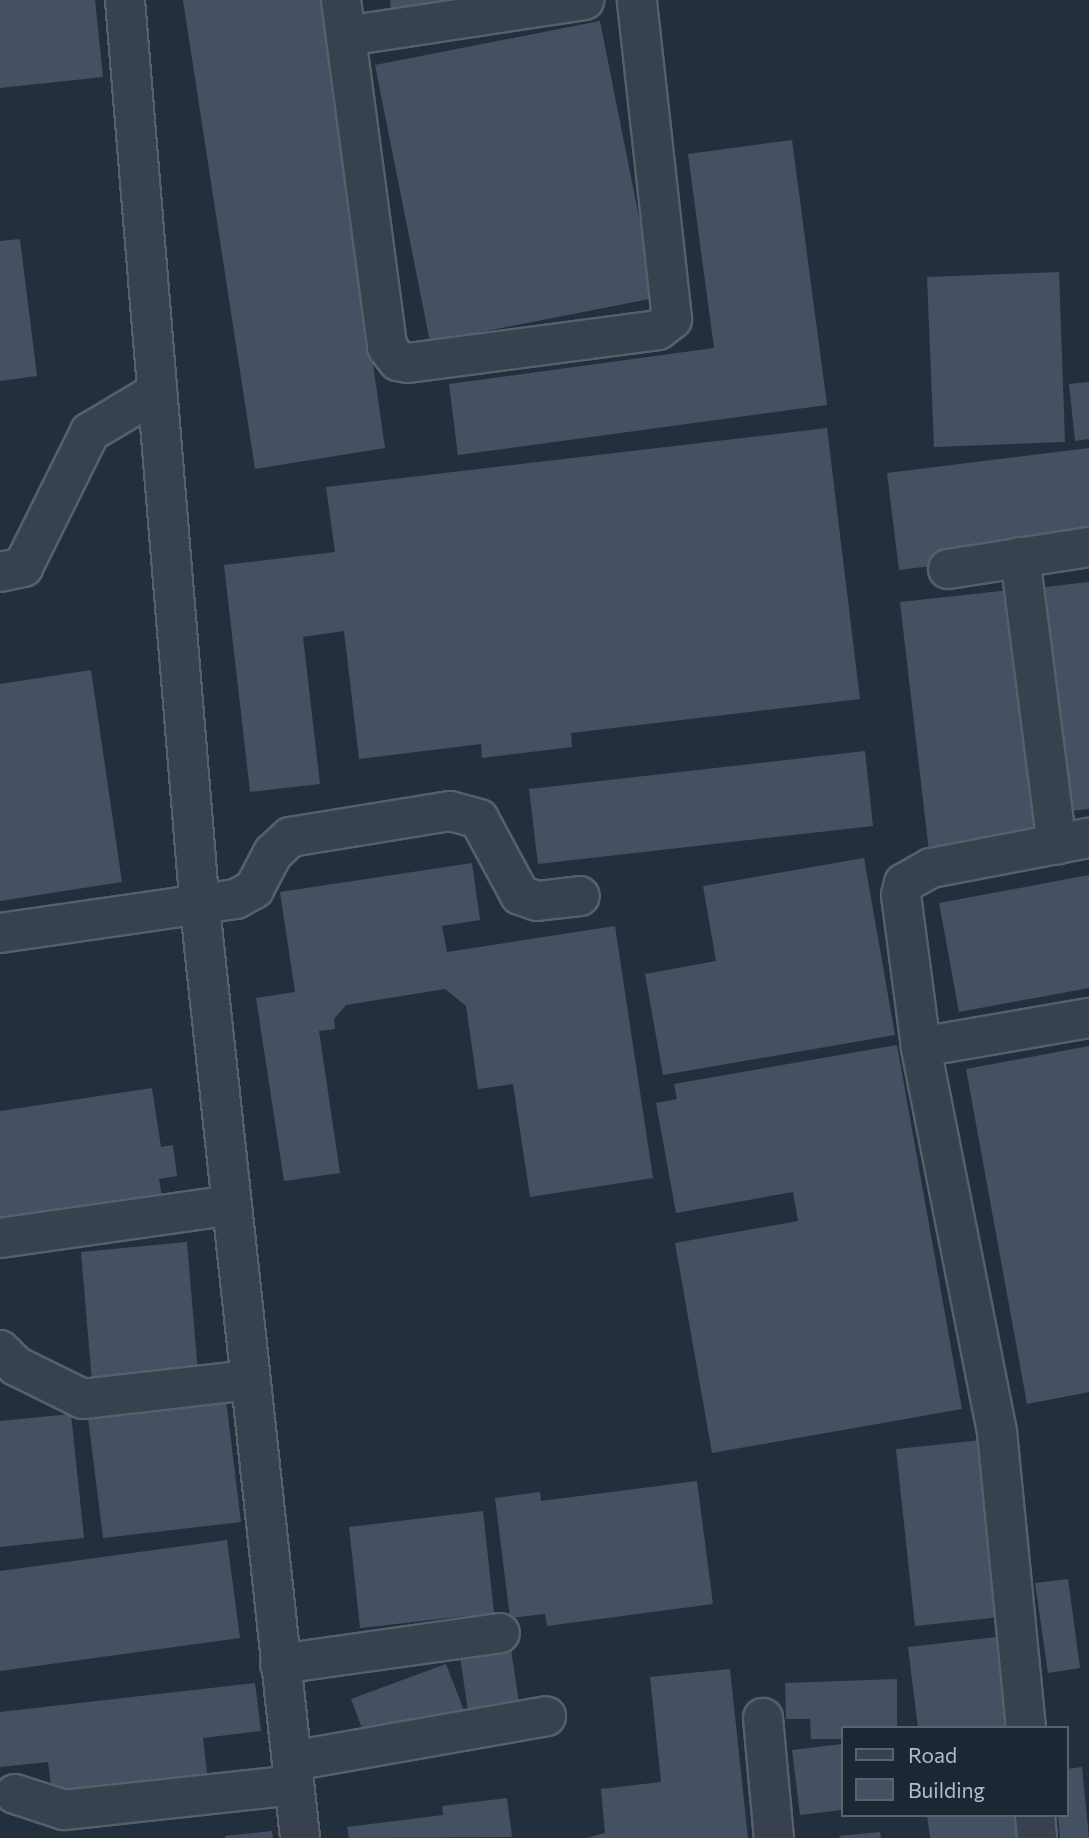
<!DOCTYPE html>
<style>
body{margin:0}
#map{position:relative;width:1089px;height:1838px;overflow:hidden;background:#242f3e;font-family:Commissioner,sans-serif}
div>[style]{position:absolute}
[style*='--x']{left:calc(var(--x)*1px);top:calc(var(--y)*1px);width:calc(var(--w)*1px);rotate:calc(var(--a)*1deg)}
.building>*{inset:0;background:#455162}
.roads{filter:drop-shadow(2px 0 #565f6c) drop-shadow(-2px 0 #565f6c) drop-shadow(0 2px #565f6c) drop-shadow(0 -2px #565f6c)}
.minor>*{height:38px;margin:-19px;padding:0 19px;transform-origin:19px;border-radius:19px;background:#38414e}
span{translate:-50% -50%;white-space:nowrap;text-align:center;line-height:1.15;-webkit-text-stroke:5px #1d2633;paint-order:stroke}
.legend{position:absolute;left:841px;top:1726px;width:228px;height:91px;box-sizing:border-box;background:#1d2633;border:2px solid #59626f;margin:0;padding:9px 12px;list-style:none;font-size:21px;color:#b4bcc9}
.legend li{display:flex;align-items:center;gap:14px;height:35px}
.legend b{width:35px;border:2px solid #59626f}
</style>
<div id="map">
<div class="building">
<div style="clip-path:polygon(0 0,95px 0,103px 77px,0 88px)"></div>
<div style="clip-path:polygon(183px 0,321px 0,385px 448px,255px 469px)"></div>
<div style="clip-path:polygon(390px 0,460px 0,391px 12px)"></div>
<div style="clip-path:polygon(600px 21px,655px 298px,430px 342px,375px 65px)"></div>
<div style="clip-path:polygon(792px 140px,827px 405px,458px 455px,449px 384px,714px 348px,688px 154px)"></div>
<div style="clip-path:polygon(20px 239px,37px 376px,0 381px,0 241px)"></div>
<div style="clip-path:polygon(1059px 272px,1065px 442px,934px 447px,927px 277px)"></div>
<div style="clip-path:polygon(1089px 382px,1089px 439px,1075px 441px,1069px 384px)"></div>
<div style="clip-path:polygon(827px 428px,860px 699px,571px 733px,572px 747px,482px 758px,481px 744px,359px 759px,344px 631px,303px 637px,320px 784px,250px 792px,224px 565px,335px 552px,326px 487px)"></div>
<div style="clip-path:polygon(1089px 448px,1089px 546px,899px 570px,887px 473px)"></div>
<div style="clip-path:polygon(1089px 582px,1089px 809px,1071px 811px,1045px 587px)"></div>
<div style="clip-path:polygon(1010px 590px,1038px 839px,929px 852px,900px 602px)"></div>
<div style="clip-path:polygon(91px 670px,122px 882px,0 901px,0 684px)"></div>
<div style="clip-path:polygon(865px 751px,873px 826px,538px 864px,529px 789px)"></div>
<div style="clip-path:polygon(864px 858px,895px 1035px,663px 1075px,645px 974px,716px 961px,703px 886px)"></div>
<div style="clip-path:polygon(472px 863px,480px 920px,442px 926px,447px 952px,615px 926px,653px 1178px,530px 1197px,513px 1084px,478px 1089px,466px 1006px,445px 989px,346px 1005px,334px 1019px,335px 1029px,319px 1031px,340px 1173px,284px 1181px,256px 998px,295px 992px,280px 892px)"></div>
<div style="clip-path:polygon(1089px 875px,1089px 988px,959px 1012px,939px 903px)"></div>
<div style="clip-path:polygon(897px 1045px,962px 1409px,712px 1453px,675px 1243px,798px 1221px,793px 1192px,676px 1213px,656px 1103px,677px 1099px,674px 1084px)"></div>
<div style="clip-path:polygon(1089px 1046px,1089px 1392px,1027px 1404px,966px 1069px)"></div>
<div style="clip-path:polygon(152px 1088px,161px 1147px,173px 1145px,177px 1176px,159px 1179px,163px 1203px,0 1227px,0 1111px)"></div>
<div style="clip-path:polygon(187px 1242px,198px 1373px,92px 1382px,81px 1252px)"></div>
<div style="clip-path:polygon(226px 1400px,241px 1522px,103px 1538px,88px 1418px)"></div>
<div style="clip-path:polygon(71px 1414px,84px 1538px,0 1547px,0 1421px)"></div>
<div style="clip-path:polygon(982px 1440px,1001px 1617px,915px 1626px,896px 1449px)"></div>
<div style="clip-path:polygon(697px 1481px,713px 1604px,547px 1626px,545px 1614px,510px 1618px,495px 1498px,540px 1492px,541px 1501px)"></div>
<div style="clip-path:polygon(483px 1511px,494px 1613px,360px 1628px,349px 1527px)"></div>
<div style="clip-path:polygon(227px 1540px,240px 1638px,0 1671px,0 1571px)"></div>
<div style="clip-path:polygon(1068px 1579px,1080px 1668px,1048px 1673px,1035px 1583px)"></div>
<div style="clip-path:polygon(996px 1637px,1006px 1728px,918px 1728px,908px 1647px)"></div>
<div style="clip-path:polygon(511px 1649px,521px 1716px,470px 1724px,460px 1657px)"></div>
<div style="clip-path:polygon(446px 1664px,468px 1721px,393px 1749px,383px 1724px,363px 1731px,351px 1699px)"></div>
<div style="clip-path:polygon(730px 1669px,748px 1838px,586px 1838px,605px 1833px,601px 1789px,661px 1782px,650px 1677px)"></div>
<div style="clip-path:polygon(897px 1679px,897px 1728px,842px 1728px,842px 1739px,811px 1739px,810px 1719px,786px 1719px,785px 1683px)"></div>
<div style="clip-path:polygon(255px 1683px,261px 1731px,203px 1738px,208px 1782px,53px 1800px,48px 1762px,0 1767px,0 1712px)"></div>
<div style="clip-path:polygon(842px 1744px,842px 1810px,800px 1815px,792px 1750px)"></div>
<div style="clip-path:polygon(1082px 1767px,1089px 1838px,1060px 1838px,1058px 1815px,1066px 1815px,1066px 1769px)"></div>
<div style="clip-path:polygon(507px 1798px,512px 1837px,349px 1838px,347px 1827px,443px 1815px,442px 1806px)"></div>
<div style="clip-path:polygon(927px 1815px,1016px 1815px,1018px 1838px,930px 1838px)"></div>
<div style="clip-path:polygon(272px 1831px,273px 1838px,225px 1838px,225px 1836px)"></div>
<div style="clip-path:polygon(880px 1832px,881px 1838px,840px 1838px,839px 1836px)"></div>
</div>
<div class="roads">
<div class="minor">
<div style="--x:125;--y:0;--w:911;--a:85.28"></div>
<div style="--x:200;--y:908;--w:935;--a:83.86"></div>
<div style="--x:341;--y:0;--w:350;--a:82.4"></div>
<div style="--x:387;--y:347;--w:18;--a:52"></div>
<div style="--x:398;--y:361;--w:10;--a:11"></div>
<div style="--x:408;--y:363;--w:252;--a:-7.5"></div>
<div style="--x:658;--y:330;--w:18;--a:-38"></div>
<div style="--x:672;--y:319;--w:321;--a:-96.3"></div>
<div style="--x:346;--y:36;--w:241;--a:-8.6"></div>
<div style="--x:1020;--y:557;--w:290;--a:82.7"></div>
<div style="--x:948;--y:569;--w:143;--a:-8.9"></div>
<div style="--x:0;--y:572;--w:24;--a:-12"></div>
<div style="--x:23;--y:567;--w:151;--a:-63.6"></div>
<div style="--x:90;--y:432;--w:78;--a:-30.8"></div>
<div style="--x:0;--y:933;--w:238;--a:-8.2"></div>
<div style="--x:236;--y:899;--w:21;--a:-29"></div>
<div style="--x:254;--y:889;--w:41;--a:-62.2"></div>
<div style="--x:273;--y:853;--w:23;--a:-43"></div>
<div style="--x:290;--y:837;--w:162;--a:-9.2"></div>
<div style="--x:450;--y:811;--w:30;--a:15"></div>
<div style="--x:479;--y:819;--w:86;--a:61.7"></div>
<div style="--x:520;--y:895;--w:18;--a:19"></div>
<div style="--x:537;--y:901;--w:43;--a:-6.6"></div>
<div style="--x:921;--y:1047;--w:170;--a:-9.8"></div>
<div style="--x:0;--y:1238;--w:234;--a:-8.1"></div>
<div style="--x:0;--y:1350;--w:23;--a:45"></div>
<div style="--x:16;--y:1366;--w:75;--a:26.2"></div>
<div style="--x:83;--y:1399;--w:168;--a:-6.5"></div>
<div style="--x:280;--y:1664;--w:222;--a:-8"></div>
<div style="--x:763;--y:1718;--w:121;--a:84.8"></div>
<div style="--x:1026;--y:1728;--w:297;--a:-95.6"></div>
<div style="--x:997;--y:1432;--w:392;--a:-101.2"></div>
<div style="--x:921;--y:1047;--w:153;--a:-97.5"></div>
<div style="--x:901;--y:895;--w:12;--a:-76"></div>
<div style="--x:904;--y:883;--w:31;--a:-29"></div>
<div style="--x:931;--y:868;--w:161;--a:-10.8"></div>
<div style="--x:292;--y:1761;--w:258;--a:-10"></div>
<div style="--x:15;--y:1794;--w:52;--a:18.1"></div>
<div style="--x:64;--y:1810;--w:231;--a:-6.2"></div>
<div style="--x:1035;--y:1815;--w:23;--a:85"></div>
</div>
</div>
<ul class="legend">
<li><b style="height:9px;background:#38414e"></b>Road</li>
<li><b style="height:19px;background:#455162"></b>Building</li>
</ul>
</div>
